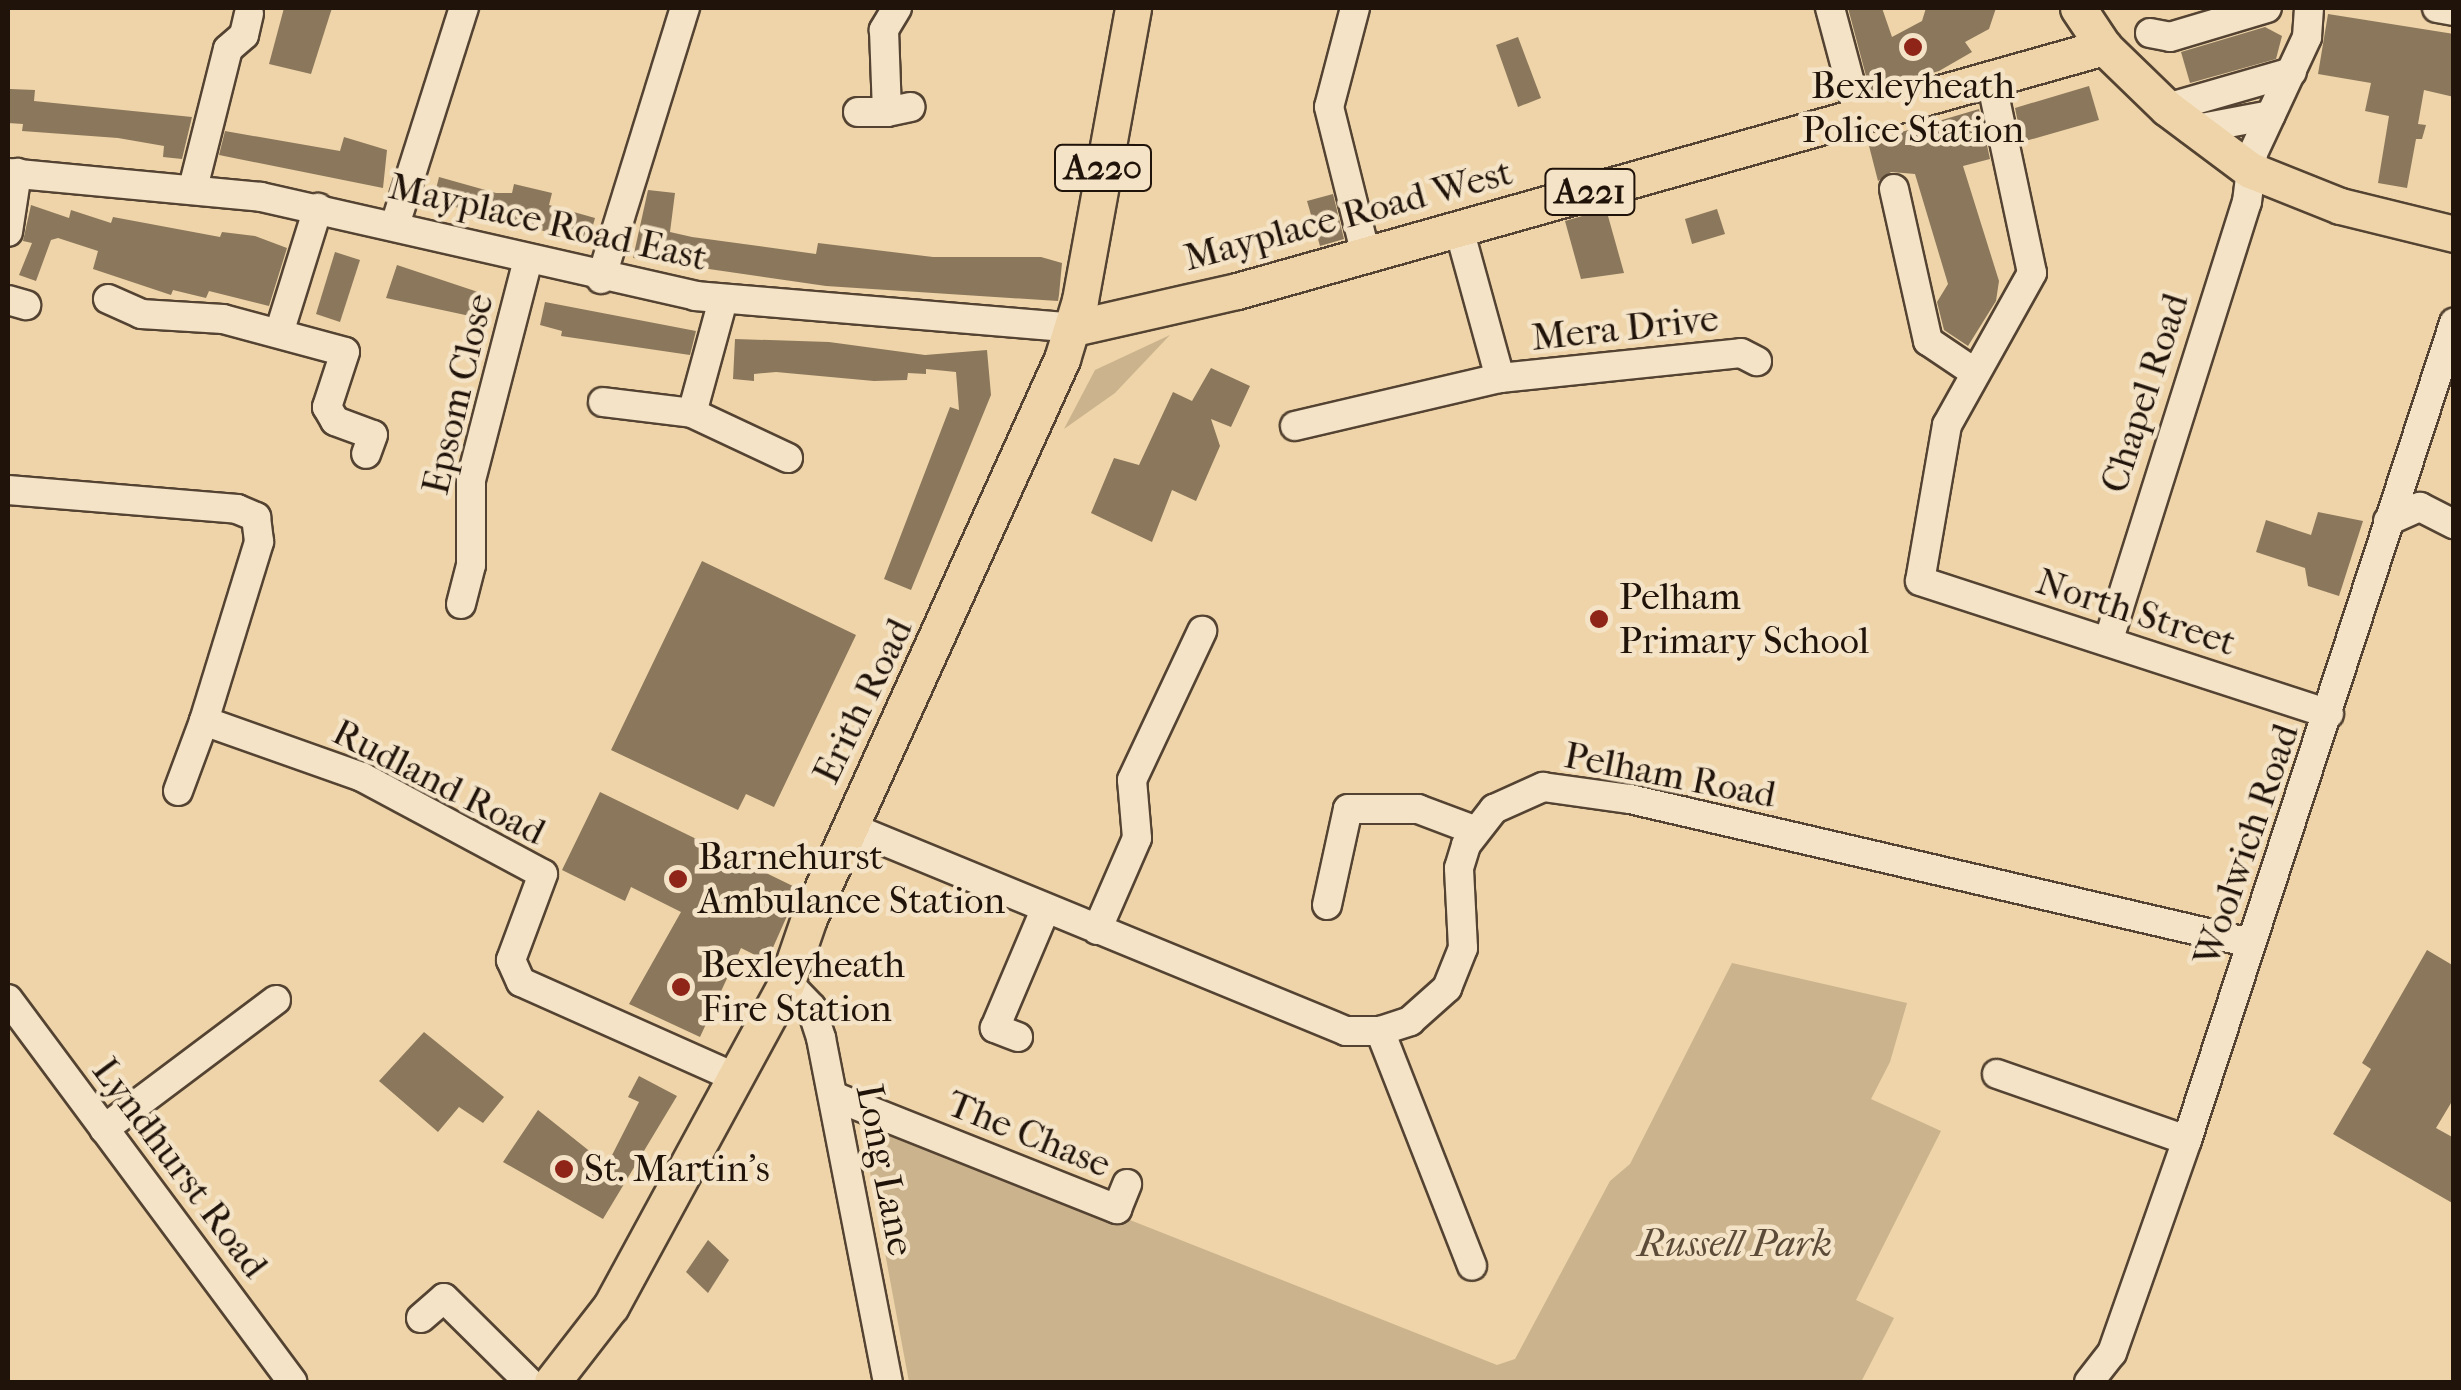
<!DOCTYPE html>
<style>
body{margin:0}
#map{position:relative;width:2461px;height:1390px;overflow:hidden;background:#eed4a8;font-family:"IM FELL French Canon",serif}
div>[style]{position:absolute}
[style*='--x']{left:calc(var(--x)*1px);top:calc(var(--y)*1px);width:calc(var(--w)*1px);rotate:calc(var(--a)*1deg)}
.green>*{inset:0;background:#cbb38d}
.building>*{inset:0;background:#8b775c}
.roads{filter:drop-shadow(2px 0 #544332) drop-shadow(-2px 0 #544332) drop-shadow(0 2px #544332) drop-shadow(0 -2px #544332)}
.minor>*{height:28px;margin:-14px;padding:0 14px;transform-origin:14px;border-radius:14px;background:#f4e3c6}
.major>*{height:35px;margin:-17.5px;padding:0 17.5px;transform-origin:17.5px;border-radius:17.5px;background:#eed4a8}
.dots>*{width:28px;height:28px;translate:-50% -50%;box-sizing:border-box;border:5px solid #f4e3c6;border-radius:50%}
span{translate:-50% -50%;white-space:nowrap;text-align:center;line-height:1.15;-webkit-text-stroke:9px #f4e3c6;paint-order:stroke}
.shield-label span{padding:2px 8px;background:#f4e3c6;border:2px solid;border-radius:8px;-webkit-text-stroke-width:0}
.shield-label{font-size:35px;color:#20130a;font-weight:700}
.poi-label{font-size:38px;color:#20130a}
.left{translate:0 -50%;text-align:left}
.street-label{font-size:38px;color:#20130a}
.park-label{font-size:38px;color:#5c4b38;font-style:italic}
.frame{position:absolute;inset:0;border:10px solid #20130a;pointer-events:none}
</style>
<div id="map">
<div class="green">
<div style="clip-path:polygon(1170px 335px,1115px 393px,1064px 429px,1095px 370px)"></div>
<div style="clip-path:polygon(1732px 963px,1907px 1003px,1890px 1062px,1871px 1099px,1941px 1131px,1856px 1300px,1894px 1318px,1861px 1382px,909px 1382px,859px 1113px,1497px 1365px,1515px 1359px,1610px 1181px,1630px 1164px)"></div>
</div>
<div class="building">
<div style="clip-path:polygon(284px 8px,332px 8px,311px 74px,269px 64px)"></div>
<div style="clip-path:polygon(1848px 8px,1882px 8px,1892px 37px,1922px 21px,1926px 8px,1996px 8px,1989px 29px,1965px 42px,1972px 52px,1939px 71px,1870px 91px)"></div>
<div style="clip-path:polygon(2328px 14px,2454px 34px,2454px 97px,2424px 90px,2418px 124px,2426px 125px,2422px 139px,2416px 139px,2407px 188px,2378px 183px,2389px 116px,2365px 111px,2371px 83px,2318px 74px)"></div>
<div style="clip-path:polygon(2265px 27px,2282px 36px,2276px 59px,2190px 83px,2181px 52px)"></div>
<div style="clip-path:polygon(1518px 37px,1541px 98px,1518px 107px,1496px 45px)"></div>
<div style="clip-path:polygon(2089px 86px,2099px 120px,2022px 142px,2015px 108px)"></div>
<div style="clip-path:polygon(10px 89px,35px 90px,34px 101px,192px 117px,182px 159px,163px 157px,164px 146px,118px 138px,22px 131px,23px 124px,8px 123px)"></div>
<div style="clip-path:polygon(1979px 109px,1990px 159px,1963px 166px,1999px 281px,1996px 301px,1968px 346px,1944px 330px,1937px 302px,1948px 284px,1915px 174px,1891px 172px,1878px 181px,1868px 142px)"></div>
<div style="clip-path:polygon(225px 131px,340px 151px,344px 137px,387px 150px,383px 188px,219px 155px)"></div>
<div style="clip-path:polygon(439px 177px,496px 193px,512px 193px,514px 184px,552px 193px,549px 205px,595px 218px,588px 243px,433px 201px)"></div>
<div style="clip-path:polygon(648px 190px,675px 193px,670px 232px,692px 237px,816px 254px,818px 243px,933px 257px,1041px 257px,1062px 263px,1059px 295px,1058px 301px,826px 286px,633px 258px)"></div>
<div style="clip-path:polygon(1333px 194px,1344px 239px,1320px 246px,1307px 201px)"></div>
<div style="clip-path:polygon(31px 205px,69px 218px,71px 210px,111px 223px,113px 217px,220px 237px,222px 232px,255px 236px,287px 248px,269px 306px,209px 291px,206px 298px,173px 290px,171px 295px,93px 269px,98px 251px,58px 238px,51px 240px,36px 281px,19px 275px,32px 243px,23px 241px)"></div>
<div style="clip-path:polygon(1606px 209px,1624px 273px,1581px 279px,1565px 221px)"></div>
<div style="clip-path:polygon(1717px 209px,1725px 234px,1692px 244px,1685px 219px)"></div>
<div style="clip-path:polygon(335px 252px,360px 260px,340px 322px,316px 314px)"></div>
<div style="clip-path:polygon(397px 265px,490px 296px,484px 319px,386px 298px)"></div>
<div style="clip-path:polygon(545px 302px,696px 331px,690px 355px,561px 336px,562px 331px,540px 325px)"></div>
<div style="clip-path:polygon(735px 339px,829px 342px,925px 355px,987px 350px,991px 395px,911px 590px,884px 579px,950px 407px,959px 410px,956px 372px,926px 369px,926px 374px,908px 373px,907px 380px,874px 381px,776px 372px,754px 374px,754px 381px,733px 379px)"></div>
<div style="clip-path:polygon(1211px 368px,1250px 386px,1231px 427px,1211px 419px,1220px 446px,1196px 501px,1172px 490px,1152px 542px,1091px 513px,1114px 458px,1139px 465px,1173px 392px,1192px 401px)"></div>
<div style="clip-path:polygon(2318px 512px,2363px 521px,2339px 596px,2308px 586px,2305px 568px,2256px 552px,2266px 520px,2311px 535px)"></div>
<div style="clip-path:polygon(702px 561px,856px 635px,774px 807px,746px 794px,738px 810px,611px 750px)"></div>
<div style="clip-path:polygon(600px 792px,799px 889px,767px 961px,741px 948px,700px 1037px,629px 1004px,681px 912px,631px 887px,625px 901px,562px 870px)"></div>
<div style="clip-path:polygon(2427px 950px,2454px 966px,2454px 1098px,2436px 1128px,2454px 1138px,2454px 1204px,2333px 1134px,2371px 1069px,2362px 1063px)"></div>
<div style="clip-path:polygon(424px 1032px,504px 1097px,483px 1123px,459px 1107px,438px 1132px,379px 1081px)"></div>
<div style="clip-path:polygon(639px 1076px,677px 1096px,603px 1219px,503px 1162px,538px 1110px,607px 1165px,639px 1102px,628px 1097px)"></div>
<div style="clip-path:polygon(708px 1240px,729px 1260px,708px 1293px,686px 1272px)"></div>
</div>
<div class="roads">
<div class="minor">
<div style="--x:897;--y:8;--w:26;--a:121"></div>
<div style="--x:884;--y:30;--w:82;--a:87.9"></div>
<div style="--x:887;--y:112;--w:24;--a:-12"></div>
<div style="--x:1355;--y:8;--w:102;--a:104.7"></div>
<div style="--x:1329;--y:107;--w:153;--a:76"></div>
<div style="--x:1830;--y:8;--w:112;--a:75"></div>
<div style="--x:2437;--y:8;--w:17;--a:10"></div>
<div style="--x:2150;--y:33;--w:20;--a:11"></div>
<div style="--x:2170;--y:37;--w:101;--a:-16.6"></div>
<div style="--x:1991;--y:80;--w:197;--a:78"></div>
<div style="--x:2032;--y:273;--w:174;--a:119.2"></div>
<div style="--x:1947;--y:425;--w:158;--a:99.8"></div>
<div style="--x:1920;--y:581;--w:430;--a:18"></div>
<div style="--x:2167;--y:108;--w:130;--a:-16.1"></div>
<div style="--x:858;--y:112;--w:29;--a:0"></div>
<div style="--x:2191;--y:130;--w:81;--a:-10.6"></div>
<div style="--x:8;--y:173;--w:254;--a:5.4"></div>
<div style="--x:261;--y:197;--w:445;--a:12.8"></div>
<div style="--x:695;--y:296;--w:380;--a:4.8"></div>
<div style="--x:193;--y:188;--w:143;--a:-75.9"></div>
<div style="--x:228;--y:49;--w:21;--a:-41"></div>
<div style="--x:244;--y:35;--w:22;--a:-77"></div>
<div style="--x:1894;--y:189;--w:156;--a:77.4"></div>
<div style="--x:1928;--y:341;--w:55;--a:34"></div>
<div style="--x:395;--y:225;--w:228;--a:-72.4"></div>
<div style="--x:8;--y:232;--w:60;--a:-81.3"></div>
<div style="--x:601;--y:279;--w:284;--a:-72.8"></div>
<div style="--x:108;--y:299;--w:36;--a:24"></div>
<div style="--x:141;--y:314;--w:82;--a:3.5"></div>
<div style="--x:223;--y:319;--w:126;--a:15.1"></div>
<div style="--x:345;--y:352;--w:58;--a:108.1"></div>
<div style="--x:327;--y:407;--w:16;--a:60"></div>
<div style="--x:335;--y:421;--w:40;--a:20.2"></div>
<div style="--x:373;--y:435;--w:20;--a:110"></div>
<div style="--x:8;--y:300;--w:19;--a:16"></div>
<div style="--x:723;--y:300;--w:117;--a:105.3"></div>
<div style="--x:692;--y:413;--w:106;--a:25.1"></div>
<div style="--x:280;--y:330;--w:128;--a:-72.7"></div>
<div style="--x:1500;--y:378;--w:242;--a:-5.9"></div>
<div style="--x:1741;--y:353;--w:18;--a:27"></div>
<div style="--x:603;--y:402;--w:90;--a:7"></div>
<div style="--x:1295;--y:426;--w:211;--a:-13.2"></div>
<div style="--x:1500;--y:378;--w:155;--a:-105.4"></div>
<div style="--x:8;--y:490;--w:230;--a:4.7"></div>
<div style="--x:237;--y:509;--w:21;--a:23"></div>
<div style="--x:256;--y:517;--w:25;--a:83"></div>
<div style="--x:259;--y:542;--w:187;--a:107.1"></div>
<div style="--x:204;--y:721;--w:168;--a:19.5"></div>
<div style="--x:362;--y:777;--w:205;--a:28.2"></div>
<div style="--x:543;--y:874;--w:92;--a:110.4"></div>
<div style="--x:511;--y:960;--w:24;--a:66"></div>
<div style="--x:521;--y:982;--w:231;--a:24"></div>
<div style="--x:2388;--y:521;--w:35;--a:-24"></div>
<div style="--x:2420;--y:507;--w:38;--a:27"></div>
<div style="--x:461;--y:604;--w:40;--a:-75.6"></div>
<div style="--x:471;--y:565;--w:85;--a:-90"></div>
<div style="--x:471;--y:480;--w:227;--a:-75.5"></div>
<div style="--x:2109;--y:639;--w:458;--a:-72.5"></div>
<div style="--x:2247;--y:202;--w:49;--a:-83"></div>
<div style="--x:2253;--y:153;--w:128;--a:-65"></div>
<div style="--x:2307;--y:37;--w:29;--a:-86"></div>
<div style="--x:178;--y:791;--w:75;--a:-69.6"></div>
<div style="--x:850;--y:827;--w:536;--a:22.36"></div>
<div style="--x:1346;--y:1031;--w:34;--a:0"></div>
<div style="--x:1380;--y:1031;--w:32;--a:-18"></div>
<div style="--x:1410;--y:1021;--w:50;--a:-41.7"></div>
<div style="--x:1447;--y:988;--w:43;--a:-68.2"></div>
<div style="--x:1463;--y:948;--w:80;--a:-92.9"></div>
<div style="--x:1459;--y:868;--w:24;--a:-73"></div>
<div style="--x:1466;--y:845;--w:46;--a:-52.1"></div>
<div style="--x:1494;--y:809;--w:54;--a:-24.2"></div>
<div style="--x:1543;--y:787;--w:88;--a:7.9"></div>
<div style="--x:1630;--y:799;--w:637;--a:13.06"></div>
<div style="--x:1327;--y:905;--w:98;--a:-77.7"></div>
<div style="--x:1348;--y:809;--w:70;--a:0"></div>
<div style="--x:1418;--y:809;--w:60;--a:20.6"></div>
<div style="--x:1097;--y:930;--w:100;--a:-66.5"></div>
<div style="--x:1137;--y:838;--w:58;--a:-94.9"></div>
<div style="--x:1132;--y:780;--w:165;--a:-64.8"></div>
<div style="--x:787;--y:982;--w:35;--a:46"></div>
<div style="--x:811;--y:1007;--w:33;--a:72"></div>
<div style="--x:821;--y:1038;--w:350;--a:79"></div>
<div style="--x:8;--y:999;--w:477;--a:53.4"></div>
<div style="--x:1380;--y:1031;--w:252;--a:68.6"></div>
<div style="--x:1018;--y:1037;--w:25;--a:-159"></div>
<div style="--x:995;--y:1028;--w:130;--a:-67"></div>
<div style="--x:1997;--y:1074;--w:201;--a:19.2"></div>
<div style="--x:833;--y:1096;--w:306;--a:21.7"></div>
<div style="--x:1117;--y:1209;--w:27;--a:-68"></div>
<div style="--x:104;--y:1129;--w:215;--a:-36.9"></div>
<div style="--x:421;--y:1318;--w:30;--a:-41"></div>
<div style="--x:444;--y:1298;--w:120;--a:44.7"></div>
<div style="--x:2089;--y:1382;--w:37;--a:-52"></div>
<div style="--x:2112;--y:1353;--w:226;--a:-70.6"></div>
<div style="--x:2187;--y:1140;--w:860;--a:-71.9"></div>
</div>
<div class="major">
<div style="--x:2078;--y:8;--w:47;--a:56.3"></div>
<div style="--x:2104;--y:47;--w:88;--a:44.1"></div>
<div style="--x:2167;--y:108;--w:104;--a:36.8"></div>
<div style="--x:2250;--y:170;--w:97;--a:21.8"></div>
<div style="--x:2340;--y:206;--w:117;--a:13.8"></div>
<div style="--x:1074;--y:328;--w:167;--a:-12.8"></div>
<div style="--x:1237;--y:291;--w:901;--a:-15.72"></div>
<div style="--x:552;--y:1382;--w:96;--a:-52.2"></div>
<div style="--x:611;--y:1306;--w:369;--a:-61.5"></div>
<div style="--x:787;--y:982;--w:68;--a:-71"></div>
<div style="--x:809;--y:918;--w:614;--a:-65.65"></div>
<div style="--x:1062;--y:359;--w:62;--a:-73"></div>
<div style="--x:1080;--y:300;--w:297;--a:-79.7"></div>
</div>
</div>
<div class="dots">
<div style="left:1913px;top:47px;background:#8f2418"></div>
<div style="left:1599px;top:619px;background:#8f2418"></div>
<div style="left:678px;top:879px;background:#8f2418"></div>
<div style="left:681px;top:987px;background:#8f2418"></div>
<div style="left:564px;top:1169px;background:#8f2418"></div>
</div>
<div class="shield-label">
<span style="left:1103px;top:168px">A220</span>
<span style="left:1590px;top:192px">A221</span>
</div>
<div class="poi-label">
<span style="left:1913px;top:108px">Bexleyheath<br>Police Station</span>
<span class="left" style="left:1619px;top:619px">Pelham<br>Primary School</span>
<span class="left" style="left:698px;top:879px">Barnehurst<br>Ambulance Station</span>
<span class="left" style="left:701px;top:987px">Bexleyheath<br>Fire Station</span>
<span class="left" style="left:584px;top:1169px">St. Martin's</span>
</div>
<div class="street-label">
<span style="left:1348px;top:215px;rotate:-15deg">Mayplace Road West</span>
<span style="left:548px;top:222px;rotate:13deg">Mayplace Road East</span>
<span style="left:1625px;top:328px;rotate:-6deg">Mera Drive</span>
<span style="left:2145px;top:393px;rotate:-72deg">Chapel Road</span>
<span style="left:458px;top:394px;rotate:-77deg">Epsom Close</span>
<span style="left:2136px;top:612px;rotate:18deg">North Street</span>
<span style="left:863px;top:701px;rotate:-64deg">Erith Road</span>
<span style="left:1670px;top:775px;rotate:11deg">Pelham Road</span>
<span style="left:439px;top:782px;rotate:27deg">Rudland Road</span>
<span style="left:2246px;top:845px;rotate:-71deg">Woolwich Road</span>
<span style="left:1029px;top:1134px;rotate:22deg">The Chase</span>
<span style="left:180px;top:1168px;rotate:53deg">Lyndhurst Road</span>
<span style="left:885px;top:1170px;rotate:79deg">Long Lane</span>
</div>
<div class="park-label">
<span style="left:1735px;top:1244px">Russell Park</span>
</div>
<div class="frame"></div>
</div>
